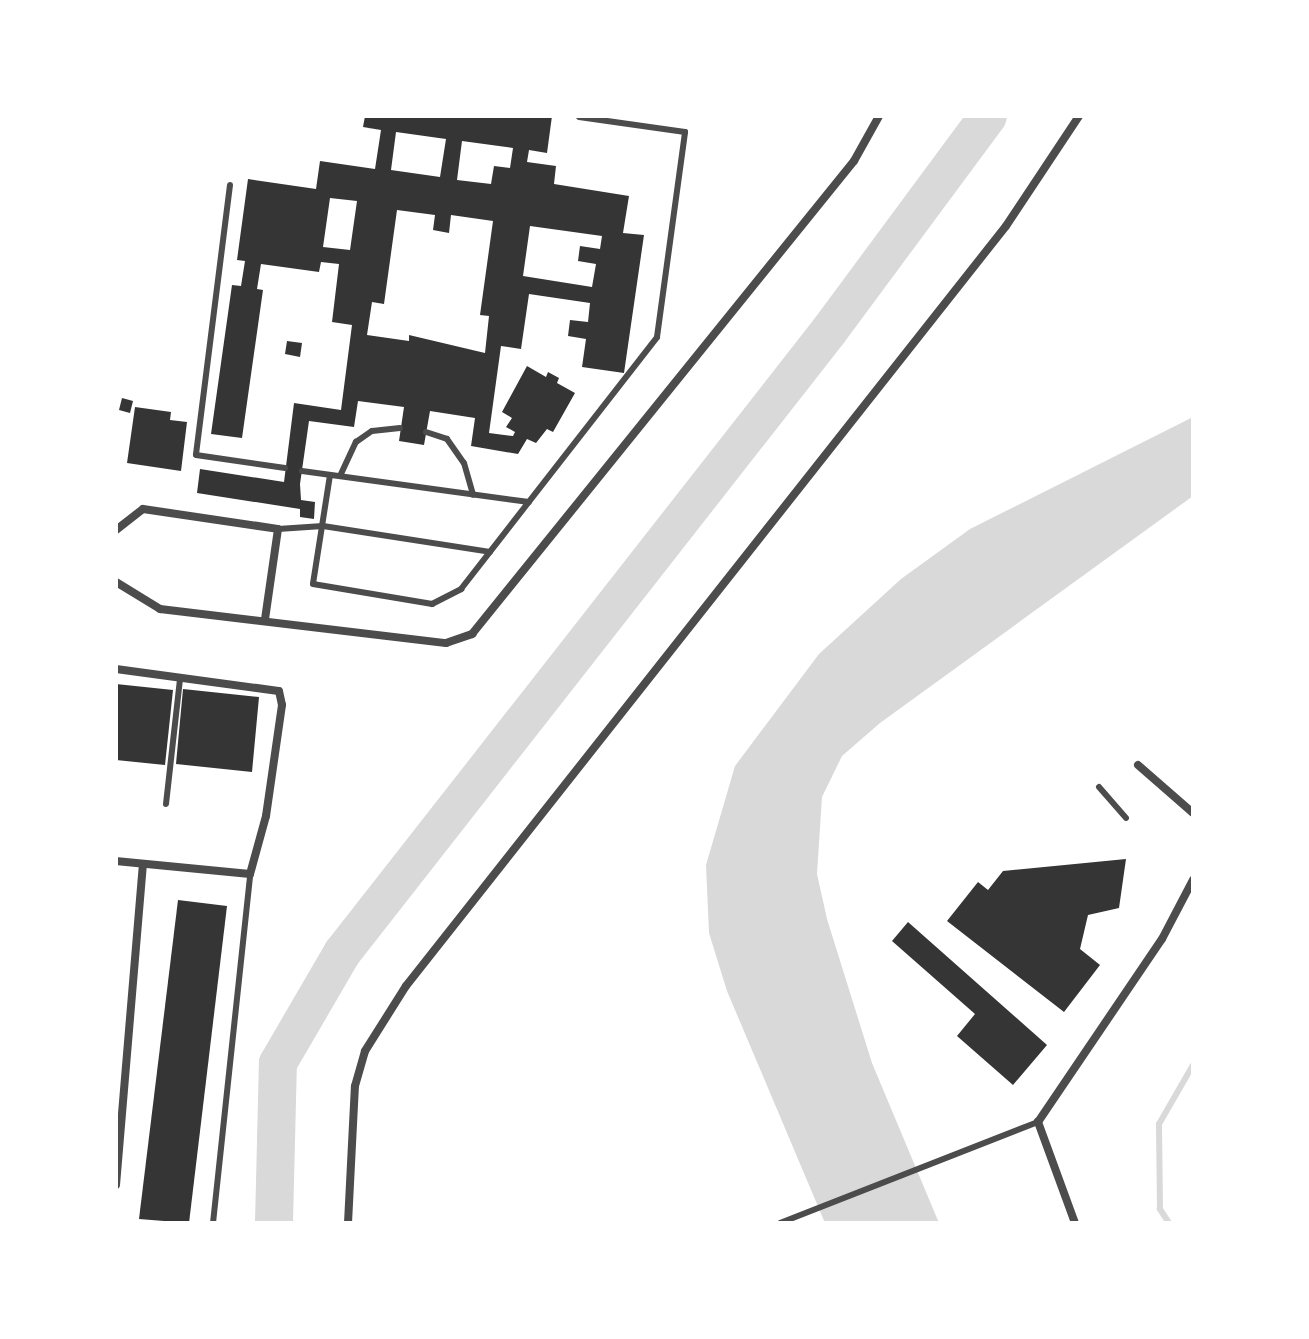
<!DOCTYPE html>
<style>
body{margin:0}
#map{position:relative;width:1309px;height:1339px;overflow:hidden;background:#fff;font-family:Jost,sans-serif}
div>[style]{position:absolute}
[style*='--x']{left:calc(var(--x)*1px);top:calc(var(--y)*1px);width:calc(var(--w)*1px);rotate:calc(var(--a)*1deg)}
.water>*{inset:0;background:#d9d9d9}
.stream>*{height:6px;margin:-3px;padding:0 3px;transform-origin:3px;border-radius:3px;background:#d9d9d9}
.river>*{height:38px;margin:-19px;padding:0 19px;transform-origin:19px;border-radius:19px;background:#d9d9d9}
.building>*{inset:0;background:#353535}
.service>*{height:6px;margin:-3px;padding:0 3px;transform-origin:3px;border-radius:3px;background:#4c4c4c}
.minor>*{height:8px;margin:-4px;padding:0 4px;transform-origin:4px;border-radius:4px;background:#4c4c4c}
span{translate:-50% -50%;white-space:nowrap;text-align:center;line-height:1.15;-webkit-text-stroke:7px #fff;paint-order:stroke}
.frame{position:absolute;inset:0;border:118px solid #fff;pointer-events:none}
</style>
<div id="map">
<div class="water">
<div style="clip-path:polygon(1193px 417px,1193px 496px,880px 723px,842px 756px,822px 797px,817px 874px,827px 919px,872px 1063px,939px 1223px,825px 1223px,727px 991px,709px 933px,706px 865px,735px 766px,819px 654px,901px 579px,970px 529px)"></div>
</div>
<div class="stream">
<div style="--x:1169;--y:1223;--w:17;--a:-123"></div>
<div style="--x:1160;--y:1209;--w:85;--a:-90.7"></div>
<div style="--x:1159;--y:1124;--w:68;--a:-60"></div>
</div>
<div class="river">
<div style="--x:274;--y:1223;--w:160;--a:-88.6"></div>
<div style="--x:278;--y:1063;--w:127;--a:-59.8"></div>
<div style="--x:342;--y:953;--w:790;--a:-51.94"></div>
<div style="--x:829;--y:331;--w:267;--a:-53.5"></div>
</div>
<div class="building">
<div style="clip-path:polygon(evenodd,365px 116px,552px 116px,547px 153px,529px 150px,527px 162px,556px 166px,554px 184px,629px 196px,623px 233px,644px 235px,624px 373px,582px 367px,586px 339px,568px 336px,570px 320px,588px 322px,590px 303px,529px 294px,521px 349px,501px 346px,489px 433px,513px 436px,515px 432px,506px 427px,512px 418px,502px 412px,527px 366px,546px 377px,548px 372px,559px 378px,557px 383px,575px 393px,553px 432px,547px 429px,536px 443px,527px 439px,518px 454px,471px 446px,475px 418px,430px 411px,424px 445px,399px 441px,404px 407px,358px 401px,354px 427px,309px 421px,300px 484px,301px 500px,315px 502px,314px 519px,300px 517px,300px 509px,197px 493px,200px 469px,284px 482px,294px 403px,341px 410px,352px 325px,332px 322px,339px 264px,321px 262px,319px 272px,261px 264px,257px 289px,263px 290px,242px 438px,211px 434px,232px 285px,241px 286px,245px 261px,237px 260px,248px 179px,316px 189px,320px 161px,375px 169px,381px 130px,363px 127px,365px 116px,396px 132px,446px 139px,440px 177px,391px 170px,396px 132px,365px 116px,462px 141px,513px 148px,510px 168px,494px 166px,491px 184px,457px 180px,462px 141px,365px 116px,330px 198px,357px 201px,350px 250px,323px 247px,330px 198px,365px 116px,397px 210px,435px 215px,433px 230px,449px 233px,451px 215px,493px 221px,480px 315px,489px 316px,485px 353px,409px 335px,409px 341px,367px 335px,372px 302px,384px 304px,397px 210px,365px 116px,530px 226px,602px 236px,600px 249px,580px 246px,578px 261px,596px 264px,592px 287px,523px 276px,530px 226px)"></div>
<div style="clip-path:polygon(287px 341px,302px 343px,300px 357px,285px 354px)"></div>
<div style="clip-path:polygon(122px 398px,133px 401px,130px 413px,119px 410px)"></div>
<div style="clip-path:polygon(135px 407px,171px 412px,170px 420px,187px 422px,181px 471px,127px 463px)"></div>
<div style="clip-path:polygon(116px 684px,173px 690px,165px 765px,116px 760px)"></div>
<div style="clip-path:polygon(183px 689px,259px 697px,252px 772px,176px 764px)"></div>
<div style="clip-path:polygon(1126px 859px,1119px 908px,1088px 915px,1080px 949px,1100px 965px,1064px 1012px,947px 921px,978px 882px,988px 890px,1003px 871px)"></div>
<div style="clip-path:polygon(178px 900px,227px 906px,189px 1223px,139px 1219px)"></div>
<div style="clip-path:polygon(908px 922px,1047px 1045px,1013px 1085px,957px 1036px,975px 1014px,892px 941px)"></div>
</div>
<div class="service">
<div style="--x:230;--y:185;--w:272;--a:97.2"></div>
<div style="--x:196;--y:455;--w:90;--a:8.3"></div>
<div style="--x:426;--y:432;--w:22;--a:18"></div>
<div style="--x:447;--y:439;--w:29;--a:55"></div>
<div style="--x:464;--y:463;--w:33;--a:74"></div>
<div style="--x:302;--y:471;--w:229;--a:7.8"></div>
<div style="--x:330;--y:475;--w:110;--a:98.9"></div>
<div style="--x:313;--y:584;--w:121;--a:9.5"></div>
<div style="--x:432;--y:604;--w:33;--a:-27"></div>
<div style="--x:461;--y:589;--w:319;--a:-52.1"></div>
<div style="--x:657;--y:337;--w:207;--a:-82.2"></div>
<div style="--x:685;--y:132;--w:107;--a:-171.9"></div>
<div style="--x:340;--y:476;--w:38;--a:-65"></div>
<div style="--x:356;--y:442;--w:19;--a:-35"></div>
<div style="--x:372;--y:431;--w:28;--a:-6"></div>
<div style="--x:278;--y:529;--w:45;--a:-3.8"></div>
<div style="--x:323;--y:526;--w:169;--a:8.8"></div>
<div style="--x:1099;--y:787;--w:41;--a:48.9"></div>
<div style="--x:166;--y:804;--w:126;--a:-83.6"></div>
<div style="--x:213;--y:1223;--w:351;--a:-83.9"></div>
<div style="--x:780;--y:1223;--w:277;--a:-21.4"></div>
</div>
<div class="minor">
<div style="--x:116;--y:530;--w:34;--a:-38"></div>
<div style="--x:143;--y:509;--w:136;--a:8.4"></div>
<div style="--x:278;--y:529;--w:91;--a:98.2"></div>
<div style="--x:116;--y:582;--w:52;--a:31.5"></div>
<div style="--x:160;--y:609;--w:288;--a:6.8"></div>
<div style="--x:446;--y:643;--w:28;--a:-19"></div>
<div style="--x:472;--y:634;--w:608;--a:-51.08"></div>
<div style="--x:854;--y:161;--w:51;--a:-60.9"></div>
<div style="--x:116;--y:669;--w:164;--a:7.7"></div>
<div style="--x:279;--y:691;--w:14;--a:78"></div>
<div style="--x:282;--y:705;--w:112;--a:98.2"></div>
<div style="--x:266;--y:816;--w:60;--a:105.4"></div>
<div style="--x:250;--y:874;--w:135;--a:-174.5"></div>
<div style="--x:1138;--y:765;--w:73;--a:41.1"></div>
<div style="--x:116;--y:1185;--w:322;--a:-85.2"></div>
<div style="--x:348;--y:1223;--w:137;--a:-87.1"></div>
<div style="--x:355;--y:1086;--w:36;--a:-74"></div>
<div style="--x:365;--y:1051;--w:77;--a:-57.8"></div>
<div style="--x:406;--y:986;--w:968;--a:-51.71"></div>
<div style="--x:1006;--y:226;--w:132;--a:-56.4"></div>
<div style="--x:1075;--y:1223;--w:108;--a:-110.1"></div>
<div style="--x:1038;--y:1122;--w:221;--a:-55.9"></div>
<div style="--x:1162;--y:939;--w:67;--a:-62.3"></div>
</div>
<div class="frame"></div>
</div>
